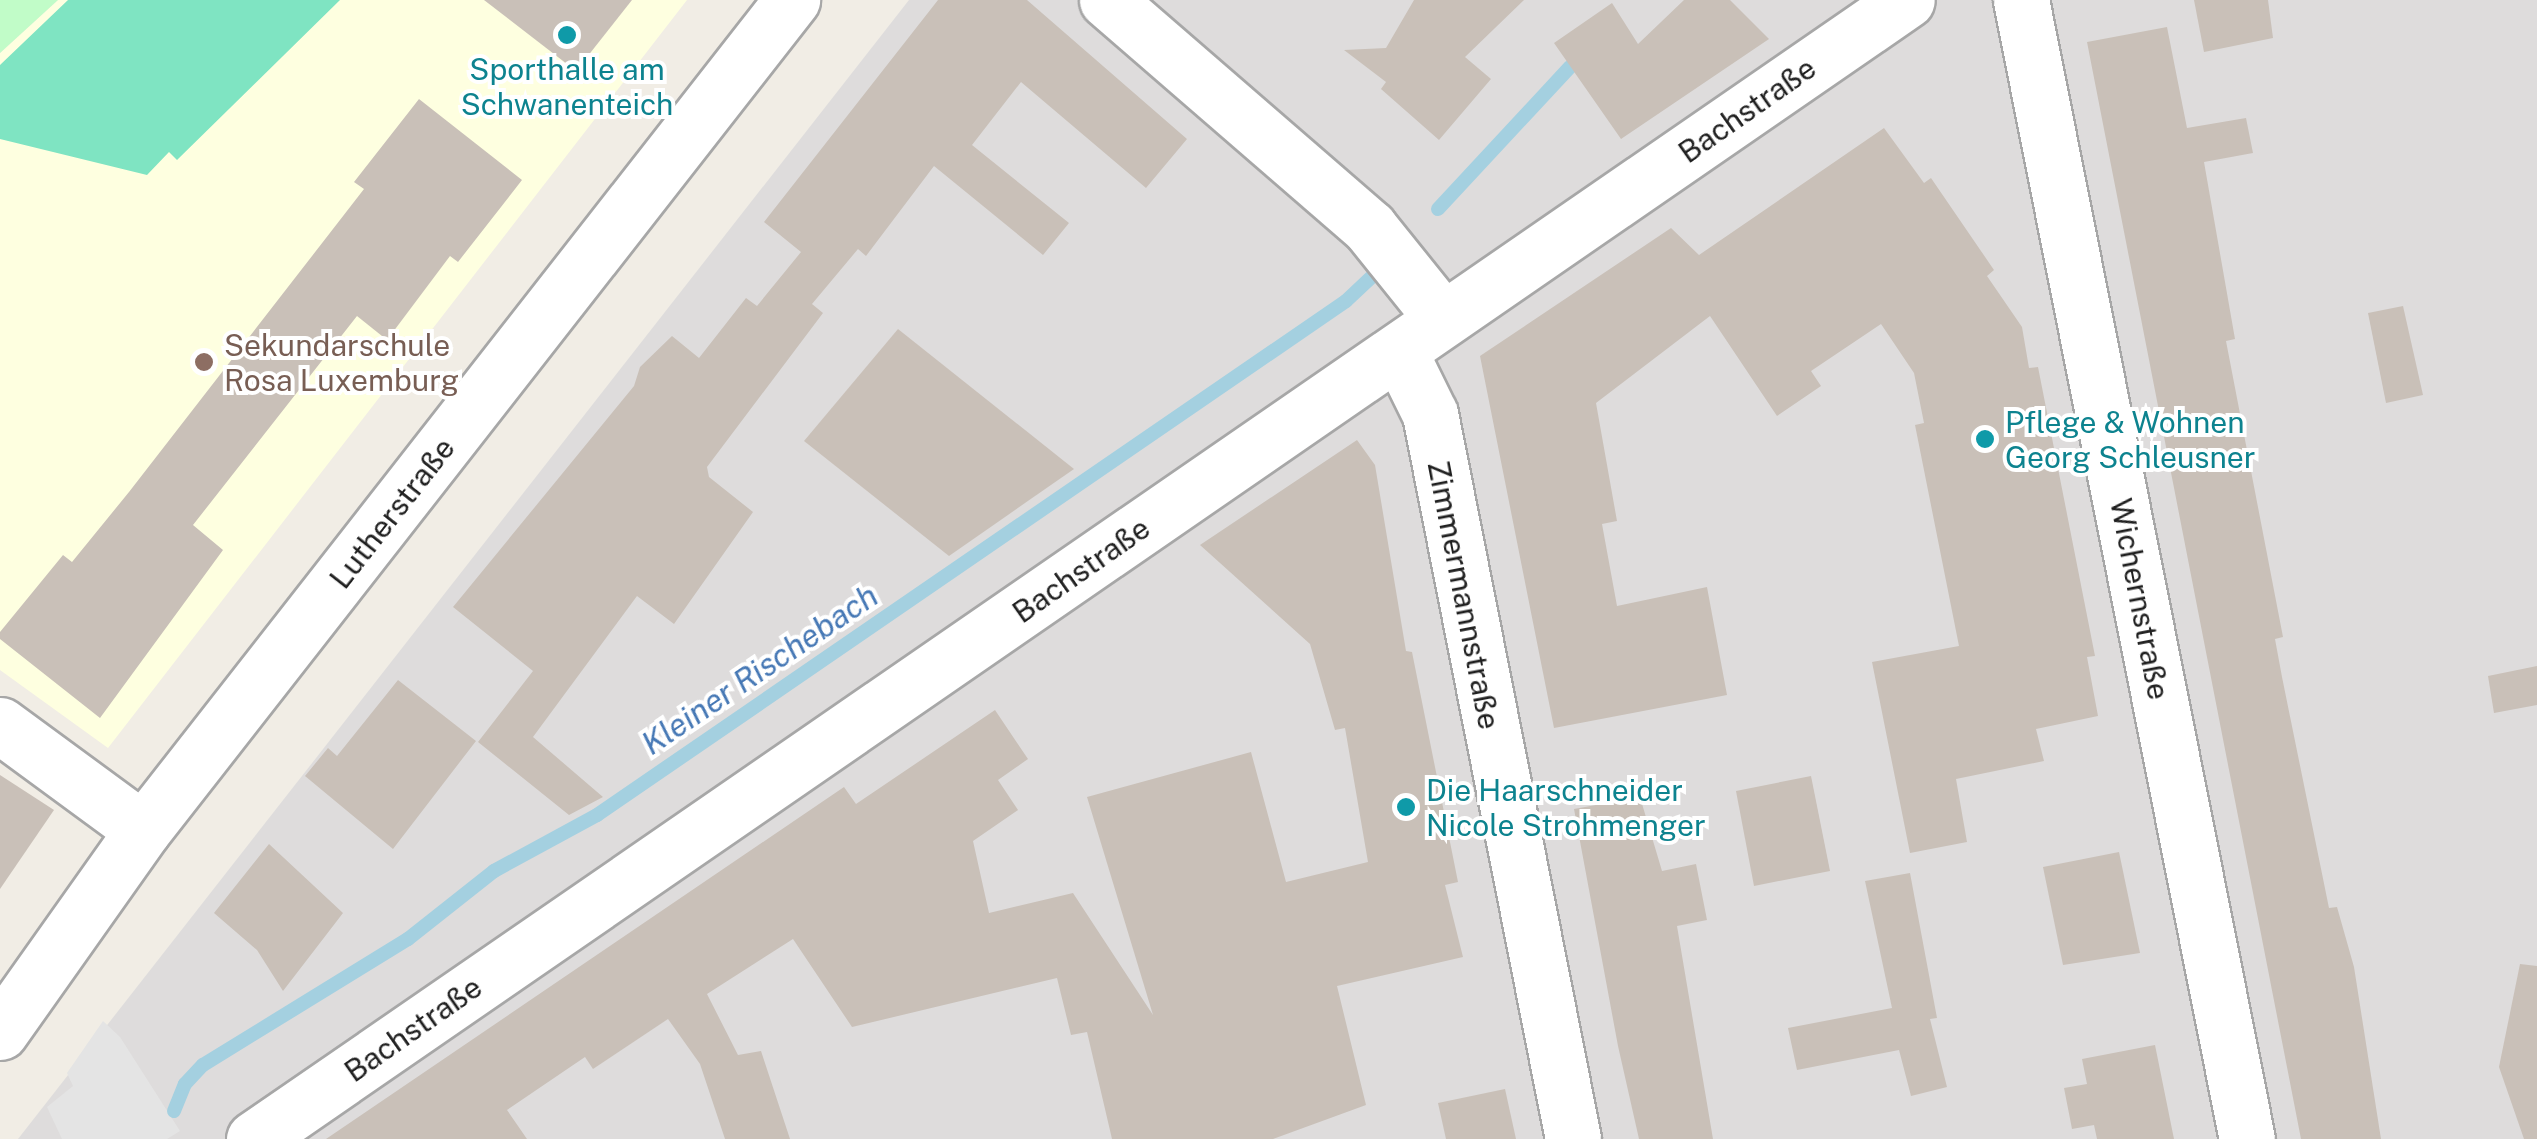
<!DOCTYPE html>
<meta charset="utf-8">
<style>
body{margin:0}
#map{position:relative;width:2537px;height:1139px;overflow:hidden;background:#f1ede5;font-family:"Public Sans",sans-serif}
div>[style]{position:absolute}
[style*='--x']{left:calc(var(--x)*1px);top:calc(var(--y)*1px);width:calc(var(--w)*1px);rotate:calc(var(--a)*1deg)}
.residential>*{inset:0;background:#dedcdc}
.education>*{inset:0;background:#feffe0}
.park>*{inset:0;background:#c1fcc8}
.pitch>*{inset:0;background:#7fe4c2}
.parking>*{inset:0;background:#e4e4e4}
.stream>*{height:14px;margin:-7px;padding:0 7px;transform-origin:7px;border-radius:7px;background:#a4d0e0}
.building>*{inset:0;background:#c9c0b8}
.roads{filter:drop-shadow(2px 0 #a7a7a7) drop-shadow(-2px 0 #a7a7a7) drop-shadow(0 2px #a7a7a7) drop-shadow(0 -2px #a7a7a7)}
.minor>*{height:55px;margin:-27.5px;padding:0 27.5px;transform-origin:27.5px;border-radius:27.5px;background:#fff}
.dots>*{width:28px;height:28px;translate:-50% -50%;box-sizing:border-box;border:5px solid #fff;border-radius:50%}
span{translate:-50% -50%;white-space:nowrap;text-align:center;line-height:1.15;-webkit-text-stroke:8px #fff;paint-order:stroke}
.culture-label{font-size:30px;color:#0d838f}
.left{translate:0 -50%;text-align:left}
.street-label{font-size:30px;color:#202020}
.education-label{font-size:30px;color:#785e54}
.water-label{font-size:32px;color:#4678b5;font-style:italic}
</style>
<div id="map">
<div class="residential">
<div style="clip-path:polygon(909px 0,2537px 0,2537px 1139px,18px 1139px)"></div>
</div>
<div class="education">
<div style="clip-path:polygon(58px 0,687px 0,108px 748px,0 670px,0 53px)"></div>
</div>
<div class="park">
<div style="clip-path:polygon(0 0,58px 0,0 53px)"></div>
</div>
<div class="pitch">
<div style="clip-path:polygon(68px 0,340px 0,177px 160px,169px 152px,147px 175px,0 139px,0 65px)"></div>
</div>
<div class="parking">
<div style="clip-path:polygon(103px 1021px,120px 1037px,180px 1131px,167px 1139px,62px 1139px,47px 1107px,73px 1086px,67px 1073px)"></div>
</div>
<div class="stream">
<div style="--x:1438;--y:209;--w:194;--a:-47.1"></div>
<div style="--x:174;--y:1111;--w:29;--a:-68"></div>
<div style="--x:185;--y:1084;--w:26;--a:-47"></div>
<div style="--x:203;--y:1065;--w:241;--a:-31.6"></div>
<div style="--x:408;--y:939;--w:110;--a:-38.3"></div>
<div style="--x:494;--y:871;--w:117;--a:-28.5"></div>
<div style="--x:597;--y:815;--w:908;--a:-34.46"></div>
<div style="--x:1346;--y:301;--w:48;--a:-43.3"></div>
</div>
<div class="building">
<div style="clip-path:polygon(484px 0,632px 0,576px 71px)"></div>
<div style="clip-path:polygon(938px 0,1027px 0,1187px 139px,1146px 188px,1021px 82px,972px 145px,1069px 223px,1043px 255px,934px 166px,866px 256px,858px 249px,812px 304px,823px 313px,707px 467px,709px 477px,753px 512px,674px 624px,637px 596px,533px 737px,603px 797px,569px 815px,478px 742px,533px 671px,453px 607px,634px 386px,640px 367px,672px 336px,699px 358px,746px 298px,757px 306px,801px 252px,764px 222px)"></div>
<div style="clip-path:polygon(1414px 0,1524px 0,1465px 57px,1491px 79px,1439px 140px,1381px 89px,1386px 82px,1344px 50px,1386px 48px)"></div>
<div style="clip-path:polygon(1684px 0,1730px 0,1769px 39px,1621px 139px,1554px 43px,1612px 3px,1638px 44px)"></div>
<div style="clip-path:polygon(2194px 0,2268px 0,2273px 38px,2204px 52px)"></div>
<div style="clip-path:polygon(2167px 27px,2187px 128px,2246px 118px,2253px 153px,2204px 162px,2235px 339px,2226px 341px,2283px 637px,2275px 639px,2282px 677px,2329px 908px,2337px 907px,2354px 967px,2381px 1139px,2301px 1139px,2087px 42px)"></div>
<div style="clip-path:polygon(419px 99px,522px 180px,458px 262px,450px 256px,387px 340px,357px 316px,193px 525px,223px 550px,100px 718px,0 639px,0 632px,63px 555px,72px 562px,129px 492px,364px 189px,354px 182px)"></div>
<div style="clip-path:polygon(1884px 128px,1924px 183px,1931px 178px,1994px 270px,1987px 276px,2022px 327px,2029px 368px,2038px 367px,2095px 656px,2087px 657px,2098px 716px,2036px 729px,2044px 761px,1956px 779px,1967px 842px,1910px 853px,1872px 662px,1959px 646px,1915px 425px,1924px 423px,1914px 373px,1881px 324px,1811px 371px,1821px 386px,1777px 416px,1710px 316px,1596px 403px,1617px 521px,1602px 524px,1617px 606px,1707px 587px,1727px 695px,1554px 728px,1480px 356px,1671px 228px,1699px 255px)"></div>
<div style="clip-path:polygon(2403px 306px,2423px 395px,2386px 403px,2368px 313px)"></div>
<div style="clip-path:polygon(898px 329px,1074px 469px,949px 556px,804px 441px)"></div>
<div style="clip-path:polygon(1357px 440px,1375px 465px,1406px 651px,1412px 652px,1458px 882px,1445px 885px,1463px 957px,1337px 986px,1366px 1105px,1273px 1139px,1112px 1139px,1087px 1032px,1071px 1035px,1057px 978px,852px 1027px,793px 939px,707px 994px,738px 1055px,761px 1051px,790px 1139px,725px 1139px,700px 1064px,668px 1019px,593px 1069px,585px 1057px,507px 1110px,527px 1139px,326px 1139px,844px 787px,856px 804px,995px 710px,1028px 759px,998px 780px,1018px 810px,973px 841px,989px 913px,1073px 893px,1153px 1015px,1087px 797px,1251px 752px,1286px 882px,1368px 862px,1345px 728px,1335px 730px,1310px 644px,1200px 545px)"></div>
<div style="clip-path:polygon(2537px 666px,2537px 705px,2494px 713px,2488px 676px)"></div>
<div style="clip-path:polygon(398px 680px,476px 741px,393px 849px,305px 776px,328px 748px,337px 756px)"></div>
<div style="clip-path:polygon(0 775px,54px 810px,0 889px)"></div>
<div style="clip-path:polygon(1811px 776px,1830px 871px,1754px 886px,1736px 791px)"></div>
<div style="clip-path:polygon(1640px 797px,1662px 871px,1696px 864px,1707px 920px,1677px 926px,1713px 1139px,1639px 1139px,1618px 1046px,1574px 809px)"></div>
<div style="clip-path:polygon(269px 844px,343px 913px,283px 991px,257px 950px,214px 913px)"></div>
<div style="clip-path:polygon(2119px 852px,2140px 953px,2063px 965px,2043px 867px)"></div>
<div style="clip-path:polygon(1910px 873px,1937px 1018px,1930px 1019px,1947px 1087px,1911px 1096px,1899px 1050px,1797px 1070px,1788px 1028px,1892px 1008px,1865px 881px)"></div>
<div style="clip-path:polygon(2520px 964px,2537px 966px,2537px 1139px,2524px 1139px,2499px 1067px)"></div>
<div style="clip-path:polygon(2155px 1045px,2174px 1139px,2097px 1139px,2094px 1125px,2072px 1129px,2064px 1088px,2087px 1084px,2082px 1059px)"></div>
<div style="clip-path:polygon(1505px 1089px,1516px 1139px,1446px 1139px,1438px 1103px)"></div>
</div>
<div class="roads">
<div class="minor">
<div style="--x:1107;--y:0;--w:347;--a:40.9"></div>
<div style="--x:1369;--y:227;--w:118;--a:51.2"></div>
<div style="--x:2021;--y:0;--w:1161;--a:78.78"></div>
<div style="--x:1399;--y:351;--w:70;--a:63.8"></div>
<div style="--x:1430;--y:414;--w:739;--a:78.84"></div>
<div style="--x:0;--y:725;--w:177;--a:36.3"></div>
<div style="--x:0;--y:1032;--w:247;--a:-54.7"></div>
<div style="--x:143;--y:830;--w:1054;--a:-51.98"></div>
<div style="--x:254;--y:1139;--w:2007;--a:-34.57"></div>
</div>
</div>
<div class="dots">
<div style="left:567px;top:35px;background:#0f9aa8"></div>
<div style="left:204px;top:362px;background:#8d6e63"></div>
<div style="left:1985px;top:439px;background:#0f9aa8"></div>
<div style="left:1406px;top:807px;background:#0f9aa8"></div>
</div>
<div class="culture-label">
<span style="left:567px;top:86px">Sporthalle am<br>Schwanenteich</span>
<span class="left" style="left:2005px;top:439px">Pflege &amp; Wohnen<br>Georg Schleusner</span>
<span class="left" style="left:1426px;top:807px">Die Haarschneider<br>Nicole Strohmenger</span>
</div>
<div class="street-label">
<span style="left:1747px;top:110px;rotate:-35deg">Bachstraße</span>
<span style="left:392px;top:513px;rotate:-52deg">Lutherstraße</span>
<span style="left:1081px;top:570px;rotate:-35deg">Bachstraße</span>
<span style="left:1464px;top:595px;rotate:79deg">Zimmermannstraße</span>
<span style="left:2140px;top:599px;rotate:79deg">Wichernstraße</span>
<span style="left:413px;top:1029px;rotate:-35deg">Bachstraße</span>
</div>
<div class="education-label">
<span class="left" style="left:224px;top:362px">Sekundarschule<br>Rosa Luxemburg</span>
</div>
<div class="water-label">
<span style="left:760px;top:670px;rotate:-34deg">Kleiner Rischebach</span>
</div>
</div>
